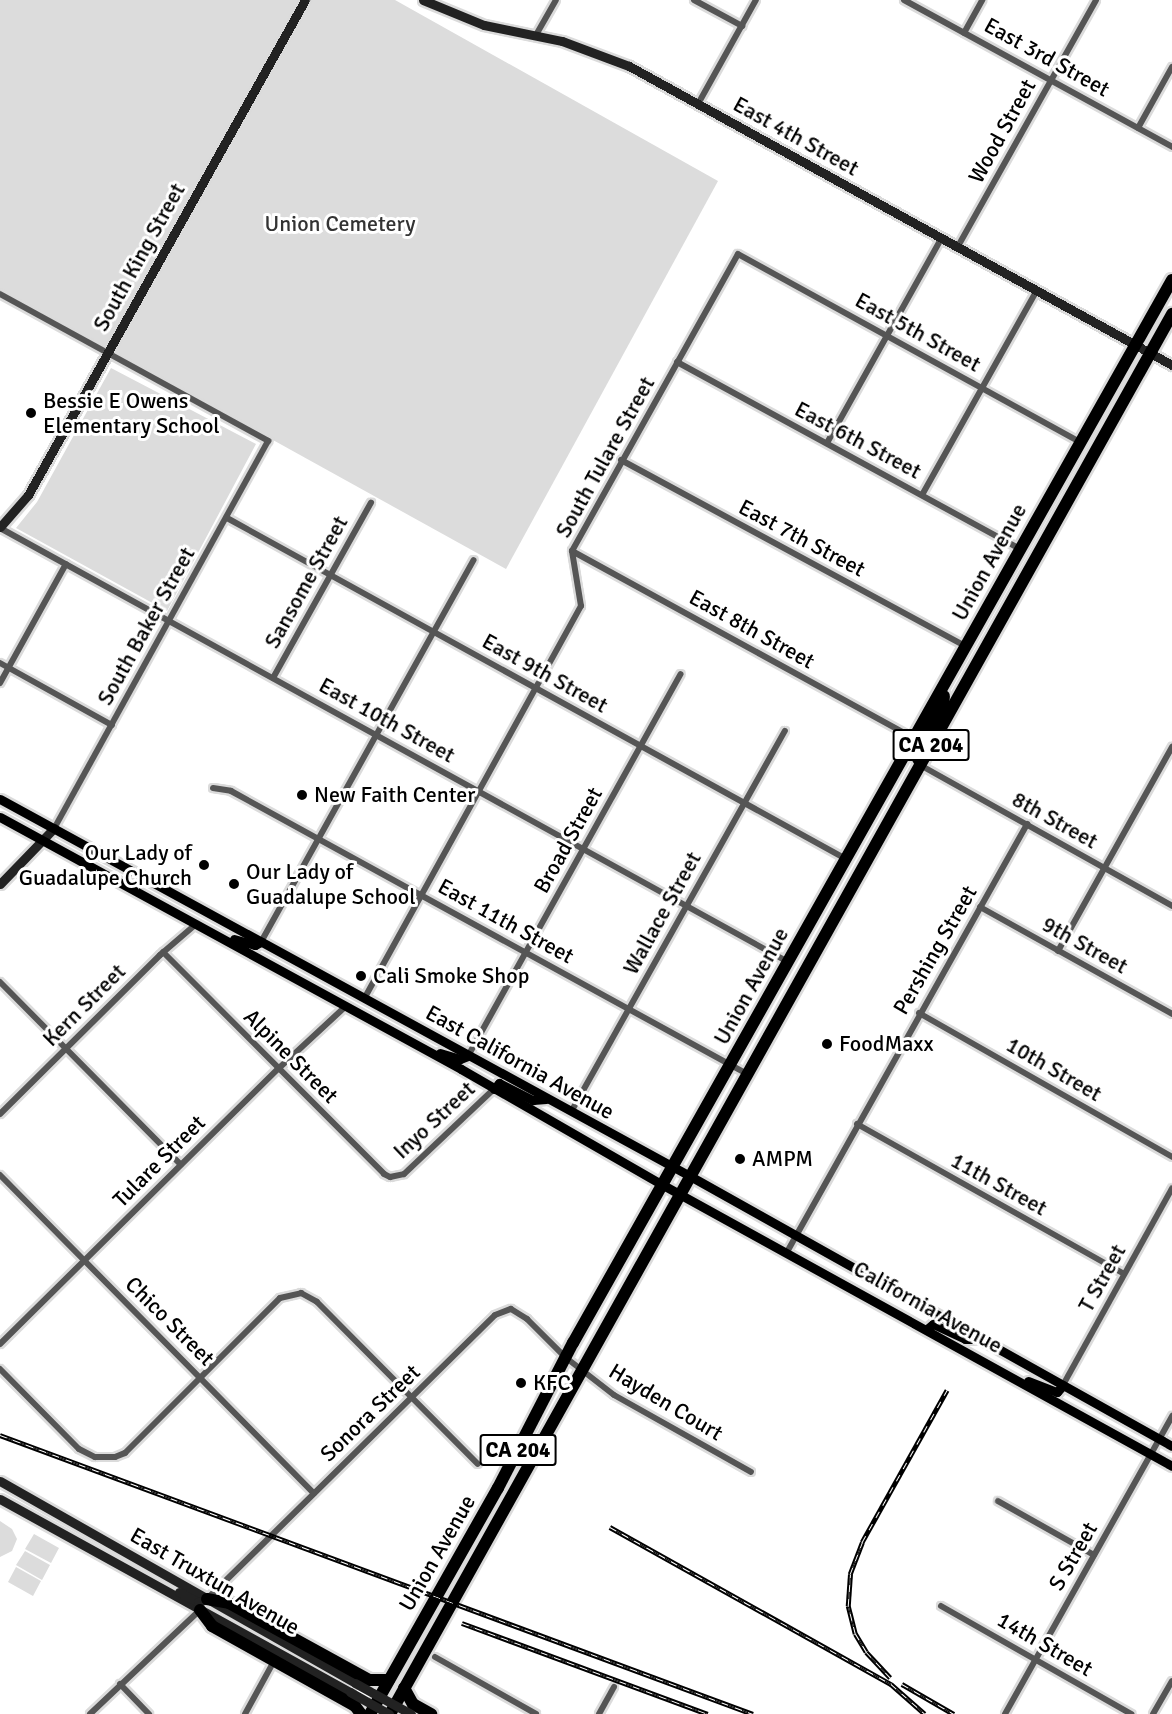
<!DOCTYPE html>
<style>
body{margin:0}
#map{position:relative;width:1172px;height:1714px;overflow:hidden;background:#fff;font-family:Signika,sans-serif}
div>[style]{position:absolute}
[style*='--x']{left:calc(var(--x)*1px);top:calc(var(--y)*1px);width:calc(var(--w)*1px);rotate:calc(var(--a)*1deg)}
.green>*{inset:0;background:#dcdcdc}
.roads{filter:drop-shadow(2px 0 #dbdbdb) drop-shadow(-2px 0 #dbdbdb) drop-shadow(0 2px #dbdbdb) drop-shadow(0 -2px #dbdbdb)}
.street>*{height:6px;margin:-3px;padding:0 3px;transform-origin:3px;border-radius:3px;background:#555}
.secondary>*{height:9px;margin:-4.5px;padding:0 4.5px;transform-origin:4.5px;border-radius:4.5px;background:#222}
.primary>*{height:9px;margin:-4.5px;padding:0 4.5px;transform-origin:4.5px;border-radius:4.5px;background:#000}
.highway>*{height:12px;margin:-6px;padding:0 6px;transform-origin:6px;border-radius:6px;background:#000}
.rail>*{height:4.5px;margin-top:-2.25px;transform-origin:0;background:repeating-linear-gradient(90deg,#fff 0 7px,#000 0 14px);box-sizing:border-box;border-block:2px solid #000}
.secondary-bridge>*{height:9px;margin:-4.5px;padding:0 4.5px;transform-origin:4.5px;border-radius:4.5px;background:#222}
.dots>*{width:16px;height:16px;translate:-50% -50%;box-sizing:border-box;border:3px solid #fff;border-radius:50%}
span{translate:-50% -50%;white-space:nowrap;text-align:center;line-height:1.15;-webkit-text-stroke:6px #fff;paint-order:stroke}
.shield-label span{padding:2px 4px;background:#fff;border:2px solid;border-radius:4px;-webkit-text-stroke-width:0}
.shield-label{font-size:21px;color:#000;font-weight:700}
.street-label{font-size:22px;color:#000}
.park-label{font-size:22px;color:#333}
.poi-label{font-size:22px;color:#000}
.left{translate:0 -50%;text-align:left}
.right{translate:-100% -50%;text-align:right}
</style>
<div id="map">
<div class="green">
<div style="clip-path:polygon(0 0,395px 0,718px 181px,506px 569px,0 289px)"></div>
<div style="clip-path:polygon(111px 368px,256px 444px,167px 611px,16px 528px,37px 502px)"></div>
<div style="clip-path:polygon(0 1521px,12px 1529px,17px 1539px,12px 1551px,0 1557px)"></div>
<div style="clip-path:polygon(34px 1534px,59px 1548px,51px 1563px,25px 1549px)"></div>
<div style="clip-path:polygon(25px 1551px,50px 1565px,42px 1580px,16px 1565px)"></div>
<div style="clip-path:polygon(16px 1567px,41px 1581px,33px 1596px,8px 1582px)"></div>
</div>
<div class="roads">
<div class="street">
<div style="--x:694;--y:0;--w:55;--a:28.4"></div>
<div style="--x:904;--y:0;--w:306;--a:28.7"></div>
<div style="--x:964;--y:33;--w:38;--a:-61"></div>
<div style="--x:536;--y:35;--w:40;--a:-60.3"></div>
<div style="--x:698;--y:104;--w:119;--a:-60.9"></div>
<div style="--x:1138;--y:128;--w:70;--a:-60.9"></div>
<div style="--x:957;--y:248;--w:284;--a:-60.7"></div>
<div style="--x:0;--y:294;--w:306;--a:28.7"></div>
<div style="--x:268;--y:441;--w:442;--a:118.9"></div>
<div style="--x:677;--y:362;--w:391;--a:28.6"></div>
<div style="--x:827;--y:443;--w:234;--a:-60.8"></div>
<div style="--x:621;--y:460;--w:391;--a:28.4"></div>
<div style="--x:922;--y:495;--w:233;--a:-60.7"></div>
<div style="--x:227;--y:518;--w:707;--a:28.85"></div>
<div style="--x:0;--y:528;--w:900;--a:28.84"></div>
<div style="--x:572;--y:551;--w:390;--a:28.7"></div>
<div style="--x:0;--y:663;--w:128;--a:29"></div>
<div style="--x:273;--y:678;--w:201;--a:-60.8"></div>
<div style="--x:0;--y:683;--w:136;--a:-61"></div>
<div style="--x:920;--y:765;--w:289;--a:29.2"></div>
<div style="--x:213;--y:788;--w:18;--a:9"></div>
<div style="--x:231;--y:791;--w:589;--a:28.74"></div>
<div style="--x:980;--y:907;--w:220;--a:29.1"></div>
<div style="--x:261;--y:942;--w:437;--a:-60.9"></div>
<div style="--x:1058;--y:951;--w:234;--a:-60.8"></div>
<div style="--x:163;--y:952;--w:313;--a:45.1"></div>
<div style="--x:384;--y:1174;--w:7;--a:27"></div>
<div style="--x:390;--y:1177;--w:14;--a:-12"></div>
<div style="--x:404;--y:1174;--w:124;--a:-43.4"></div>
<div style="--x:0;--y:982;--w:257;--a:45.3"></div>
<div style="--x:364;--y:999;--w:449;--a:-61.1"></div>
<div style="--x:581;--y:606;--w:56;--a:-99.3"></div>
<div style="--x:572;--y:551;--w:340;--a:-60.8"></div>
<div style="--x:738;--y:254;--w:390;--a:28.8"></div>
<div style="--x:919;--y:1013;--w:291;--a:29.6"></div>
<div style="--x:468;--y:1056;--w:437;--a:-60.9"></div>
<div style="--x:571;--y:1112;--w:437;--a:-60.7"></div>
<div style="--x:0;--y:1114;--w:226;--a:-44.8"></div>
<div style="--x:160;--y:955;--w:48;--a:-40.7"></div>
<div style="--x:857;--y:1124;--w:306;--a:29.3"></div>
<div style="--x:0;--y:1175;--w:447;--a:45.4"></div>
<div style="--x:787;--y:1252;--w:491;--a:-60.7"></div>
<div style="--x:0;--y:1344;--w:391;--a:-44.7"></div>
<div style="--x:278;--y:1069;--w:93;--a:-42.8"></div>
<div style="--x:0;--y:1369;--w:112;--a:45.4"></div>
<div style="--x:79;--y:1449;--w:18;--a:27"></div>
<div style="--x:95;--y:1457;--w:20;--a:0"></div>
<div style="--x:115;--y:1457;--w:11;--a:-22"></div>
<div style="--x:125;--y:1453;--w:219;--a:-45"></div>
<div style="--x:280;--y:1298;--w:22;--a:-13"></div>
<div style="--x:301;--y:1293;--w:18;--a:29"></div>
<div style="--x:317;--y:1302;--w:228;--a:45.2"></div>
<div style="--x:1063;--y:1385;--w:225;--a:-61"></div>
<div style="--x:998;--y:1501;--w:110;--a:29.4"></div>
<div style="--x:207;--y:1599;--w:404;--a:-44.6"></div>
<div style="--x:495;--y:1315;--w:17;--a:-21"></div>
<div style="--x:511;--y:1309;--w:19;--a:32"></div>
<div style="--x:527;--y:1319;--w:54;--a:45"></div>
<div style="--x:565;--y:1357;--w:62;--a:37.8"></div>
<div style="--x:614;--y:1395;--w:157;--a:29.3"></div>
<div style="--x:941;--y:1606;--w:219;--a:29.6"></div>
<div style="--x:435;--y:1657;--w:116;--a:29.4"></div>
<div style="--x:120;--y:1684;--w:42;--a:46"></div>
<div style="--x:90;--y:1714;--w:151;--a:-43.4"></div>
<div style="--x:245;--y:1714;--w:60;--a:-61.3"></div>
<div style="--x:599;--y:1714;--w:31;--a:-61"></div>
<div style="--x:1005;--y:1714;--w:342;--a:-60.7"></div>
<div style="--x:1153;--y:1714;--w:38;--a:-60"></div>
</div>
<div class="secondary">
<div style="--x:423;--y:0;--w:66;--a:22.3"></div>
<div style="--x:484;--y:25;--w:80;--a:11.6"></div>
<div style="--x:562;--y:41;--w:72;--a:20.5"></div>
<div style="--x:629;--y:66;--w:620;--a:28.84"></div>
<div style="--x:0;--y:527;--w:43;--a:-48.8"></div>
<div style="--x:28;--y:495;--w:567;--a:-60.77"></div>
<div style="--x:0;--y:884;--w:78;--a:-46"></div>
<div style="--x:0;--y:1481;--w:408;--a:29.6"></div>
<div style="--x:0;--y:1499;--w:400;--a:28.9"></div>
<div style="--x:179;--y:1592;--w:21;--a:28"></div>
<div style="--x:198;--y:1602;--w:9;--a:-18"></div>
</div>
<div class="primary">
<div style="--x:0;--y:799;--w:786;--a:28.65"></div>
<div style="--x:690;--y:1176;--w:552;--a:29.26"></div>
<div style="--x:0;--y:817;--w:525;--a:28.66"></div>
<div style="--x:461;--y:1069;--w:233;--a:29.9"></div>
<div style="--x:663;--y:1185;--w:581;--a:28.9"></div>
<div style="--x:234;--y:939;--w:22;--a:16"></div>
<div style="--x:255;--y:945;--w:7;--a:-27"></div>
<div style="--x:440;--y:1053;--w:21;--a:17"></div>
<div style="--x:460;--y:1059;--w:9;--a:-21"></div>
<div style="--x:494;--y:1089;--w:8;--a:-50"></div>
<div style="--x:499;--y:1083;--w:38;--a:27"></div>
<div style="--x:533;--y:1100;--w:13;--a:-4"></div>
<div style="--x:927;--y:1329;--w:8;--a:-40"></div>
<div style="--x:933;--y:1324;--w:35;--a:25"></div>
<div style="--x:965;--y:1339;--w:13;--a:0"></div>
<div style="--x:1028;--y:1381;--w:31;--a:21"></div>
<div style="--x:1057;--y:1392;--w:9;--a:-49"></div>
</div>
<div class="highway">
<div style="--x:918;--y:759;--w:7;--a:-90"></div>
<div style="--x:918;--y:752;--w:53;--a:-62"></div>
<div style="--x:943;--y:705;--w:9;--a:-84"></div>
<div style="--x:207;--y:1599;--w:22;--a:10"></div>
<div style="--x:229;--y:1603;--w:160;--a:28.8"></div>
<div style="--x:369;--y:1680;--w:20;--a:0"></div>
<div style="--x:200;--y:1610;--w:20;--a:53"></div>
<div style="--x:212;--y:1626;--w:164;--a:29.2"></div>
<div style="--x:355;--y:1706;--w:10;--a:53"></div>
<div style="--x:404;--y:1688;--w:18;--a:61"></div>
<div style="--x:413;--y:1704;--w:21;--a:29"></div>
<div style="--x:370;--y:1714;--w:260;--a:-60.5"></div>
<div style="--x:498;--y:1488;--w:163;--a:-62.7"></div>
<div style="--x:573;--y:1343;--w:1220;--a:-60.6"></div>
<div style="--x:390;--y:1714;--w:1604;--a:-60.81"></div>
</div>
</div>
<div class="rail">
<div style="--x:0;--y:1435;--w:803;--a:20.33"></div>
<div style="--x:610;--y:1527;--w:322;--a:29.2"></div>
<div style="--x:891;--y:1684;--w:45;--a:41.4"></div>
<div style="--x:462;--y:1623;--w:262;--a:20.3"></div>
<div style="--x:890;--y:1678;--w:35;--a:-133"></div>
<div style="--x:866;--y:1652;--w:21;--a:-121"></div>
<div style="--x:855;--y:1634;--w:29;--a:-104"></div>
<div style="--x:848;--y:1606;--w:32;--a:-86"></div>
<div style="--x:850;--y:1574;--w:34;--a:-69"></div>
<div style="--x:862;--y:1542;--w:174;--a:-60.8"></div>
<div style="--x:902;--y:1684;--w:60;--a:30"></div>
</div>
<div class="secondary-bridge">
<div style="--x:355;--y:1683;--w:64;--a:29"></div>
<div style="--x:350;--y:1692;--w:45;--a:29.4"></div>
</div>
<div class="dots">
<div style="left:31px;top:413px;background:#000"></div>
<div style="left:302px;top:795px;background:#000"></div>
<div style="left:204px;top:865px;background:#000"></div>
<div style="left:234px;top:884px;background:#000"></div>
<div style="left:361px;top:976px;background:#000"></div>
<div style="left:827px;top:1044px;background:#000"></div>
<div style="left:740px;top:1159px;background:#000"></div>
<div style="left:521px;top:1383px;background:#000"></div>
</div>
<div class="shield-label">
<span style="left:931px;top:745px">CA 204</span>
<span style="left:518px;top:1450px">CA 204</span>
</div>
<div class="street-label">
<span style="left:1047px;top:57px;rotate:29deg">East 3rd Street</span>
<span style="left:1002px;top:131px;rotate:-61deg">Wood Street</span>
<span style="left:796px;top:136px;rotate:29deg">East 4th Street</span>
<span style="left:139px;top:257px;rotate:-61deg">South King Street</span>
<span style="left:918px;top:332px;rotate:29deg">East 5th Street</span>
<span style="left:858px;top:440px;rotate:28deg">East 6th Street</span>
<span style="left:605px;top:457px;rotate:-61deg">South Tulare Street</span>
<span style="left:802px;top:538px;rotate:28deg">East 7th Street</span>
<span style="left:989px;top:562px;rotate:-61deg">Union Avenue</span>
<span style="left:306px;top:582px;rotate:-61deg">Sansome Street</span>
<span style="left:146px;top:626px;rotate:-61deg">South Baker Street</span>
<span style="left:752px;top:629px;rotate:29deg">East 8th Street</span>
<span style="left:545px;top:673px;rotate:29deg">East 9th Street</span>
<span style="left:387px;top:720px;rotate:29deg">East 10th Street</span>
<span style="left:1055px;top:820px;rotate:29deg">8th Street</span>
<span style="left:568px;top:840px;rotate:-61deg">Broad Street</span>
<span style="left:662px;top:913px;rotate:-61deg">Wallace Street</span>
<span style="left:506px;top:921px;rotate:29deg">East 11th Street</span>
<span style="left:1085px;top:945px;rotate:29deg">9th Street</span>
<span style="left:935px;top:950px;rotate:-60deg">Pershing Street</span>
<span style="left:751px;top:986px;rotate:-61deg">Union Avenue</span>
<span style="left:84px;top:1005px;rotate:-45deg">Kern Street</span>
<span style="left:291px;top:1056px;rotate:45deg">Alpine Street</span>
<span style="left:520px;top:1062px;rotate:29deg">East California Avenue</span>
<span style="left:1054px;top:1069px;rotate:30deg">10th Street</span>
<span style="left:434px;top:1120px;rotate:-43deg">Inyo Street</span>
<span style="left:159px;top:1161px;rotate:-45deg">Tulare Street</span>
<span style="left:999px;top:1184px;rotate:29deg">11th Street</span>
<span style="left:1102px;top:1278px;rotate:-61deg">T Street</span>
<span style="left:928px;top:1307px;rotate:29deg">California Avenue</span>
<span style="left:170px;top:1321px;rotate:45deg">Chico Street</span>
<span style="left:666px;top:1402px;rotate:31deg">Hayden Court</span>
<span style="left:370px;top:1413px;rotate:-44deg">Sonora Street</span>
<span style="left:437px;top:1553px;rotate:-60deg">Union Avenue</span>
<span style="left:1073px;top:1556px;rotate:-60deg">S Street</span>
<span style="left:215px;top:1581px;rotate:30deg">East Truxtun Avenue</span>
<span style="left:1045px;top:1644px;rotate:30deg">14th Street</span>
</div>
<div class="park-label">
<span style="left:340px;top:224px">Union Cemetery</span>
</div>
<div class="poi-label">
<span class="left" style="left:43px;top:413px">Bessie E Owens<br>Elementary School</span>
<span class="left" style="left:314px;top:795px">New Faith Center</span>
<span class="right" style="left:192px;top:865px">Our Lady of<br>Guadalupe Church</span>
<span class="left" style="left:246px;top:884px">Our Lady of<br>Guadalupe School</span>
<span class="left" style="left:373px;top:976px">Cali Smoke Shop</span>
<span class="left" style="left:839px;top:1044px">FoodMaxx</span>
<span class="left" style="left:752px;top:1159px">AMPM</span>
<span class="left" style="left:533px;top:1383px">KFC</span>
</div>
</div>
